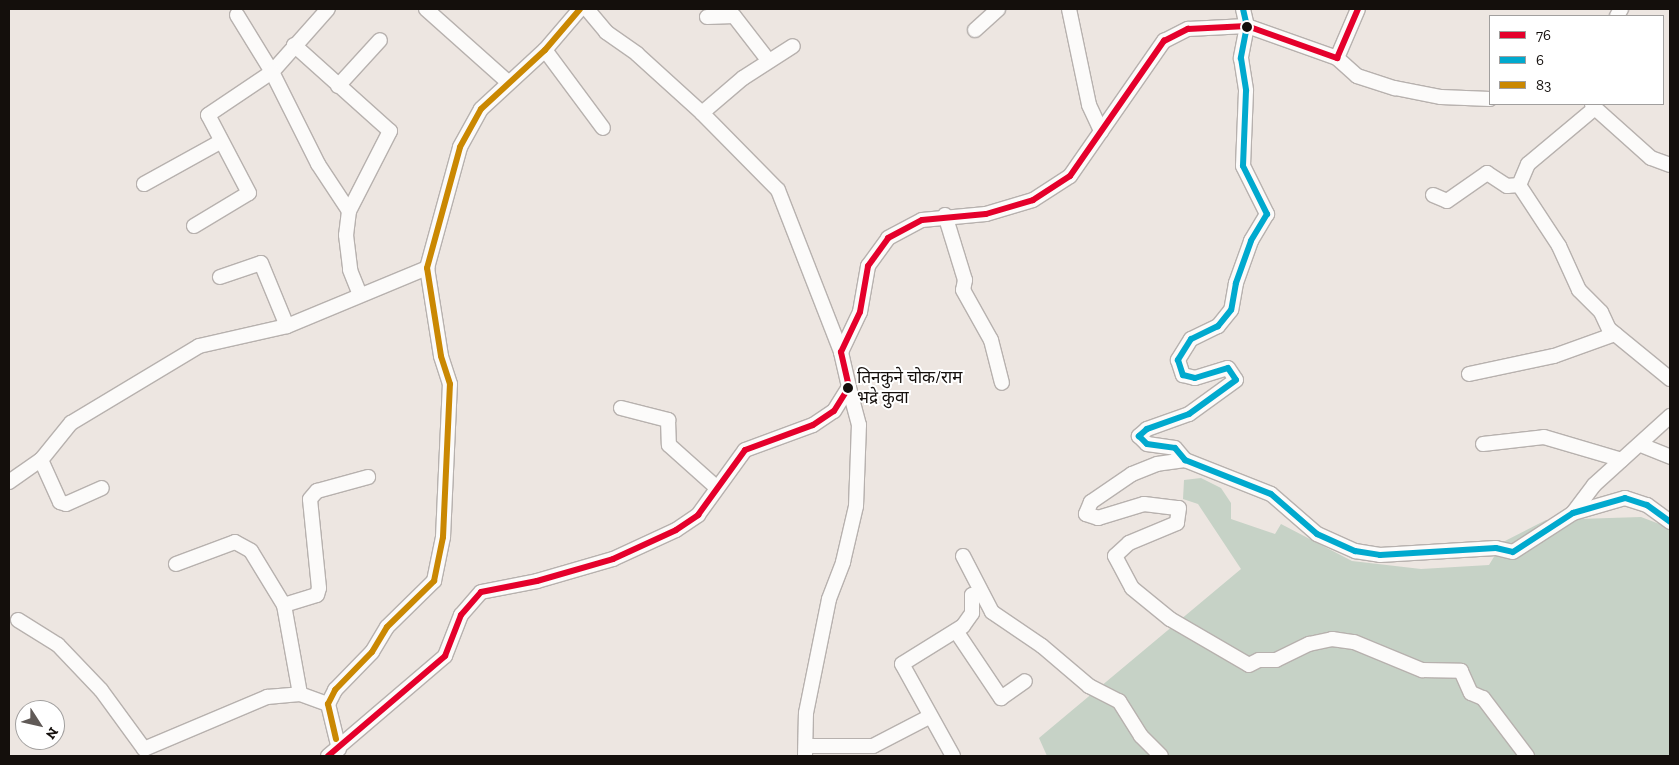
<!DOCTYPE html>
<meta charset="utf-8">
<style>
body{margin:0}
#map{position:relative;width:1679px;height:765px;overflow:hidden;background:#ede6e1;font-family:"Zilla Slab","Noto Sans Devanagari",serif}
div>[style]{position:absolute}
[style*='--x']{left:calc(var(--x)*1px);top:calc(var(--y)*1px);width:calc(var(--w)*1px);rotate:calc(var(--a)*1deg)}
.green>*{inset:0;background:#c6d2c6}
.roads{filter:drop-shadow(1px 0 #b7b1ae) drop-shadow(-1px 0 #b7b1ae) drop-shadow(0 1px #b7b1ae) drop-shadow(0 -1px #b7b1ae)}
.minor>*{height:14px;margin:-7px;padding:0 7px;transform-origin:7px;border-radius:7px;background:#fcfbfa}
.bus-1>*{height:6px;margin:-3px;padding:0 3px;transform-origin:3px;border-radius:3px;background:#e4002b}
.bus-2>*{height:6px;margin:-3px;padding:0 3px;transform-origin:3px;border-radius:3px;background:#00a9ce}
.bus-3>*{height:6px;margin:-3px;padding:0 3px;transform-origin:3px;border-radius:3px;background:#ca8802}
.dots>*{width:14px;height:14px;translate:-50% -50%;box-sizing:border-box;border:2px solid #fff;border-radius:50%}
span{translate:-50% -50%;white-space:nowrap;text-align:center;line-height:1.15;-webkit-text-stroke:4px #fff;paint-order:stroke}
.bus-label{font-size:17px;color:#140f0c}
.left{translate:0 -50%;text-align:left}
.frame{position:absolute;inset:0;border:10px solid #140f0c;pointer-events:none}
.legend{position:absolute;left:1489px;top:15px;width:175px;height:90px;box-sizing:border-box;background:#fff;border:1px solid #a19f9e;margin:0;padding:6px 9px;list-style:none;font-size:15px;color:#140f0c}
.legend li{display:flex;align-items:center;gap:10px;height:25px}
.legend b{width:25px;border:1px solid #a19f9e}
.north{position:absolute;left:15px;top:700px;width:50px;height:50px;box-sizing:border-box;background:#fff;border:1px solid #a19f9e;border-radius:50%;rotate:125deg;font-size:14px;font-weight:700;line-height:20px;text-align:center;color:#140f0c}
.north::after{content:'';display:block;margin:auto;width:18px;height:22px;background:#605a57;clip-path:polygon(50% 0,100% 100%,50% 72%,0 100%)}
</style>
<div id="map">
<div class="green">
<div style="clip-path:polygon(1201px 478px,1221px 488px,1231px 503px,1231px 519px,1275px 534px,1281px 524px,1352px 561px,1421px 569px,1489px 565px,1503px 542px,1546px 520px,1641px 517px,1670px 528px,1670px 756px,1047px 756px,1039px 738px,1241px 569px,1198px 504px,1183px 499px,1184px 480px)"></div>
</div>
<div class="roads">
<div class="minor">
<div style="--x:426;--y:9;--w:110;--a:41.7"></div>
<div style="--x:587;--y:9;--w:30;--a:50"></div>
<div style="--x:606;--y:32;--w:38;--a:35"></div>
<div style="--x:637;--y:54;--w:88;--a:42.2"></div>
<div style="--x:702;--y:113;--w:108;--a:45.4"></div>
<div style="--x:778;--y:190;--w:174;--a:68.7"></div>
<div style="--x:1069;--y:9;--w:98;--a:78.2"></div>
<div style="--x:1089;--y:105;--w:29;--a:65"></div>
<div style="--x:1243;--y:9;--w:17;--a:77"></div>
<div style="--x:1247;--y:26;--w:33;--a:101"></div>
<div style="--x:1241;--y:58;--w:33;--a:81"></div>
<div style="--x:1246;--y:91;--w:75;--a:92.3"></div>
<div style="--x:1243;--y:166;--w:54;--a:63.4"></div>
<div style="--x:1267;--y:214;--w:31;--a:121"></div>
<div style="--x:1251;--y:241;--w:45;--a:109.7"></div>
<div style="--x:1236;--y:283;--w:27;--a:100"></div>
<div style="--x:1231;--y:310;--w:21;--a:129"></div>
<div style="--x:1218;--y:326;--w:30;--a:154"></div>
<div style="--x:1191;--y:339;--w:25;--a:122"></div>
<div style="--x:1178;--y:360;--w:16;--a:72"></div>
<div style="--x:1183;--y:375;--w:12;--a:14"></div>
<div style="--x:1195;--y:378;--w:34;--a:-17"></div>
<div style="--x:1228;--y:368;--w:14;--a:56"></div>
<div style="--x:1236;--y:380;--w:58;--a:144.1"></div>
<div style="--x:1189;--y:414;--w:45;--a:160.3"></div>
<div style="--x:1147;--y:429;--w:11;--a:139"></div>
<div style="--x:1139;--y:436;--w:11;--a:45"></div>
<div style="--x:1147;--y:444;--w:28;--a:8"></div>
<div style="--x:1175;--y:448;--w:16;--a:50"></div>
<div style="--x:1185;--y:460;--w:92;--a:21.6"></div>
<div style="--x:1271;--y:494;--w:61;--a:41"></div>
<div style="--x:1317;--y:534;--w:42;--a:24.1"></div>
<div style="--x:1355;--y:551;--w:25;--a:9"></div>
<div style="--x:1380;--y:555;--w:116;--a:-3.5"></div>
<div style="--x:1496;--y:548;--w:17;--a:13"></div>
<div style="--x:1513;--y:552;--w:72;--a:-33"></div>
<div style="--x:1573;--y:513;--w:54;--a:-16.1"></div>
<div style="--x:1625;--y:498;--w:23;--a:18"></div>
<div style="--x:1647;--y:505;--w:29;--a:36"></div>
<div style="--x:237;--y:15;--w:67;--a:58.4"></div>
<div style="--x:272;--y:72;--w:84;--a:-48.4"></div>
<div style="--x:1617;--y:16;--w:8;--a:-60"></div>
<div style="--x:707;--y:17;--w:27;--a:-2"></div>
<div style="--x:734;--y:16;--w:56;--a:52.3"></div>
<div style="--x:975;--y:30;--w:31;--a:-42"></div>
<div style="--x:294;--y:45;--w:129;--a:41.9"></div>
<div style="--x:390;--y:131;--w:90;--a:117.1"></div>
<div style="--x:545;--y:50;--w:97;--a:53.4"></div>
<div style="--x:1337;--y:58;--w:27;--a:42"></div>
<div style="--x:1357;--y:76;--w:40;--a:18"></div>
<div style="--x:1395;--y:88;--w:47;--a:11.1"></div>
<div style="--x:1441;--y:97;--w:49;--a:2.3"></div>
<div style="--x:338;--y:86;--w:62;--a:-47.6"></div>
<div style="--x:1592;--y:104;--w:5;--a:53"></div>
<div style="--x:1595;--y:108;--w:87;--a:140.1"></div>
<div style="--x:1528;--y:164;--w:23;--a:113"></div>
<div style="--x:1519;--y:185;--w:73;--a:56.7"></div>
<div style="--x:1559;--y:246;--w:48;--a:65.6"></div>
<div style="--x:1579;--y:290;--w:31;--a:45"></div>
<div style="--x:1601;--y:312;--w:19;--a:65"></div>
<div style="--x:1609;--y:329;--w:79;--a:39.3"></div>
<div style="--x:1595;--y:108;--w:75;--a:41.8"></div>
<div style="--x:1651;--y:158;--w:20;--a:20"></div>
<div style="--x:702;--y:113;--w:54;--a:-40.5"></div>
<div style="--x:743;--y:78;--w:59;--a:-32.6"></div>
<div style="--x:144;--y:184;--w:87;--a:-28.9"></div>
<div style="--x:1433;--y:195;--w:15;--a:23"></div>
<div style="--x:1447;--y:201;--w:49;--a:-35"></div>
<div style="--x:1487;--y:173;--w:24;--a:33"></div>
<div style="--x:1507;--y:186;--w:12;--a:-5"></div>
<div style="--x:945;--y:215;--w:68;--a:72.9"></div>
<div style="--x:965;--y:280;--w:10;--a:101"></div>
<div style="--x:963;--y:290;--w:57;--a:60.8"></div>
<div style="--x:991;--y:340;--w:44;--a:75.7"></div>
<div style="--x:194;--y:226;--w:64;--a:-31"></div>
<div style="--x:249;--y:193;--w:88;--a:-117.7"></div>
<div style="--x:208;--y:115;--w:77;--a:-33.9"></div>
<div style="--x:272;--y:72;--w:103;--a:63.4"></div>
<div style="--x:318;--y:164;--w:56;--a:56.6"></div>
<div style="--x:349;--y:211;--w:24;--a:97"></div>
<div style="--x:346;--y:235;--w:35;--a:83"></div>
<div style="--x:350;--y:270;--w:27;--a:68"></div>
<div style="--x:220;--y:277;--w:43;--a:-18.9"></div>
<div style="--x:261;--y:263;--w:68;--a:67.6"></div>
<div style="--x:1469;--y:374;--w:87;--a:-12"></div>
<div style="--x:1554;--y:356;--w:65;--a:-19.8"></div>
<div style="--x:621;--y:408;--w:49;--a:14.3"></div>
<div style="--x:668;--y:420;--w:25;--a:88"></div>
<div style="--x:669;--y:445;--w:63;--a:41.8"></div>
<div style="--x:1483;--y:444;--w:61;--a:-6.5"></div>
<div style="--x:1544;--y:437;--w:81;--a:16.4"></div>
<div style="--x:1641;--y:445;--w:31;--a:22"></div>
<div style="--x:41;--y:460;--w:46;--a:65.7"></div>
<div style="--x:60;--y:502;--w:6;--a:18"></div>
<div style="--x:66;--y:504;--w:39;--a:-24"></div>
<div style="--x:1185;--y:460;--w:28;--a:172"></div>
<div style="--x:1157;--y:464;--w:27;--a:158"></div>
<div style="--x:1132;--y:474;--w:50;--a:145.7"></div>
<div style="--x:1091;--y:502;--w:13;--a:113"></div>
<div style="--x:1086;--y:514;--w:13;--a:18"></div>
<div style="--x:1098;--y:518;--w:48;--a:-16.9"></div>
<div style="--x:1144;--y:504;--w:35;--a:7"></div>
<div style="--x:1179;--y:508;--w:15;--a:98"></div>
<div style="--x:1177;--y:523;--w:52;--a:157.4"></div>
<div style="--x:1129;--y:543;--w:19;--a:137"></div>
<div style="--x:1115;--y:556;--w:36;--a:62"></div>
<div style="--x:1132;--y:588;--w:49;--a:39.2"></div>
<div style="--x:1170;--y:619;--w:91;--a:30.2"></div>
<div style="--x:1249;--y:665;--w:11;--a:-27"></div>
<div style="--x:1259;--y:660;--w:17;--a:0"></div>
<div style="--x:1276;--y:660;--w:37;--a:-26"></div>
<div style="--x:1309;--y:644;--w:24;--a:-12"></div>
<div style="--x:1332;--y:639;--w:22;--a:8"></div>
<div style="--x:1354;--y:642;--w:74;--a:22.4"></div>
<div style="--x:1422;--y:670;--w:39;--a:1"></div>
<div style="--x:1461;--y:671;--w:24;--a:66"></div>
<div style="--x:1471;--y:693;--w:13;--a:23"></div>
<div style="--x:1483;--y:698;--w:73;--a:52.8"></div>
<div style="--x:9;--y:482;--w:39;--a:-35"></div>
<div style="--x:41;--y:460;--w:48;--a:-51"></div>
<div style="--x:71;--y:423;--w:149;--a:-31"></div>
<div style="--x:199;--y:346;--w:90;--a:-12.8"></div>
<div style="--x:287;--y:326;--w:152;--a:-22.5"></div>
<div style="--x:1573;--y:513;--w:35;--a:-53"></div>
<div style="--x:1594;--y:485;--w:103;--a:-42.2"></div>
<div style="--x:963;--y:556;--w:63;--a:62.6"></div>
<div style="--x:992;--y:612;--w:60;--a:34.2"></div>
<div style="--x:1042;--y:646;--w:62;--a:40.4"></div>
<div style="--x:1089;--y:686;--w:34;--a:27"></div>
<div style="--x:1119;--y:701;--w:41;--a:57.8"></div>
<div style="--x:1141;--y:736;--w:28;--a:45"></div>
<div style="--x:176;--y:564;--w:63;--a:-20.4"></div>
<div style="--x:235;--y:542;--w:18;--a:29"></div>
<div style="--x:251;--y:551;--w:63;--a:58.6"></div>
<div style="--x:284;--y:605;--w:90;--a:79.8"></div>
<div style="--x:284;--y:605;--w:34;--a:-17"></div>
<div style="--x:317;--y:595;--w:7;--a:-74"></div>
<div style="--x:319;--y:588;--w:89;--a:-95.8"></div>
<div style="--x:310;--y:499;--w:11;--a:-49"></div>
<div style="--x:317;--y:491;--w:53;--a:-15.4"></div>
<div style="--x:18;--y:620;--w:47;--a:32"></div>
<div style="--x:58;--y:645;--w:62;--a:46.3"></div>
<div style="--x:101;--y:690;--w:73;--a:53.9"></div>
<div style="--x:144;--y:749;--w:134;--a:-22.9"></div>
<div style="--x:267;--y:697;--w:33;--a:-5"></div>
<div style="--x:300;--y:694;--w:30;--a:20"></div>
<div style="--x:956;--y:631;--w:81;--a:56.1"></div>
<div style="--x:1001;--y:698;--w:29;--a:-35"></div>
<div style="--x:807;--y:746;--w:66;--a:0"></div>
<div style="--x:873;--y:746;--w:63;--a:-27.4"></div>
<div style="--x:339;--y:749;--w:46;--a:-103.7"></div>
<div style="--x:328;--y:704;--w:16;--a:-63"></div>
<div style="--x:335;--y:690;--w:53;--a:-45.8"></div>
<div style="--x:372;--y:652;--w:29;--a:-59"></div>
<div style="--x:387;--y:627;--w:66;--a:-44.4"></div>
<div style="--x:434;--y:581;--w:45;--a:-78.4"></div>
<div style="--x:443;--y:537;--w:153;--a:-87.4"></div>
<div style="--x:450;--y:384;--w:29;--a:-108"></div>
<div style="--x:441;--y:356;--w:89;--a:-99"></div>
<div style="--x:427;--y:268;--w:125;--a:-74.7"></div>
<div style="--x:460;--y:147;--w:43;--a:-61.1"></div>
<div style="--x:481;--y:109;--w:87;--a:-42.7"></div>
<div style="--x:545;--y:50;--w:54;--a:-49.5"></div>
<div style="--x:328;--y:756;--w:154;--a:-40.5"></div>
<div style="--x:445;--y:656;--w:44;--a:-68.7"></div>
<div style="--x:461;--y:615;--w:30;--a:-49"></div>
<div style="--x:481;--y:592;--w:57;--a:-11.1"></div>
<div style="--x:537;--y:581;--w:79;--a:-16.1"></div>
<div style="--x:613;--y:559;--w:69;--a:-24.7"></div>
<div style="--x:676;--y:530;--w:27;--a:-34"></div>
<div style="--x:698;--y:515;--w:80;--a:-54.1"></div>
<div style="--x:745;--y:450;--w:72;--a:-20.2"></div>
<div style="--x:813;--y:425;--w:25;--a:-34"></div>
<div style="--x:834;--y:411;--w:28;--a:-58"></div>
<div style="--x:849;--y:387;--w:36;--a:-103"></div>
<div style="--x:841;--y:352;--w:44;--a:-64.6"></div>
<div style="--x:860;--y:312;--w:47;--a:-80.1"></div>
<div style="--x:868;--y:266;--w:34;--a:-54"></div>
<div style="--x:888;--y:238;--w:38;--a:-28"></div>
<div style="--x:922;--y:220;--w:64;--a:-5.4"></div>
<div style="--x:986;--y:214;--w:49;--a:-16.6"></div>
<div style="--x:1033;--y:200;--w:44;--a:-33"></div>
<div style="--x:1070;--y:176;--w:165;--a:-55.2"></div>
<div style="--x:1164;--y:41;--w:27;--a:-27"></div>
<div style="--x:1188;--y:29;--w:59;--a:-2.9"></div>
<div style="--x:1247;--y:26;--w:96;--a:19.6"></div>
<div style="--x:1337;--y:58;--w:53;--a:-66.8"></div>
<div style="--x:805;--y:756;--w:43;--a:-88.7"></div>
<div style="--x:806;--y:713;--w:116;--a:-78.6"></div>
<div style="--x:829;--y:599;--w:40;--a:-69"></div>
<div style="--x:843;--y:562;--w:57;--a:-76.9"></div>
<div style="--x:856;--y:506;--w:81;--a:-87.9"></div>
<div style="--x:859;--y:425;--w:39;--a:-105"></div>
<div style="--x:953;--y:756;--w:105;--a:-119"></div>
<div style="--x:902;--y:664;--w:72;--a:-31.9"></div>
<div style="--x:963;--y:626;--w:16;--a:-55"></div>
<div style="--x:972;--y:613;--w:18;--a:-90"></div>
<div style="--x:972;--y:595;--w:8;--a:-14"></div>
</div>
</div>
<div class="bus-1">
<div style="--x:328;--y:756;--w:154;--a:-40.5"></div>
<div style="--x:445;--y:656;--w:44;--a:-68.7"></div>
<div style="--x:461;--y:615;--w:30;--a:-49"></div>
<div style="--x:481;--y:592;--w:57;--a:-11.1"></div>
<div style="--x:537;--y:581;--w:79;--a:-16.1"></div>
<div style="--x:613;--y:559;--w:69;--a:-24.7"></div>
<div style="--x:676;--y:530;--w:27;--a:-34"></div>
<div style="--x:698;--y:515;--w:80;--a:-54.1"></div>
<div style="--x:745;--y:450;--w:72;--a:-20.2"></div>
<div style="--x:813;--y:425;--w:25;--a:-34"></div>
<div style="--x:834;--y:411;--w:28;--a:-58"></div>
<div style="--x:849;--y:387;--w:36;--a:-103"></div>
<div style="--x:841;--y:352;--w:44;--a:-64.6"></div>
<div style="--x:860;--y:312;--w:47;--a:-80.1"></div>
<div style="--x:868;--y:266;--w:34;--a:-54"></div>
<div style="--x:888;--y:238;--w:38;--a:-28"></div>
<div style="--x:922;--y:220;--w:64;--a:-5.4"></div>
<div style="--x:986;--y:214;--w:49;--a:-16.6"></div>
<div style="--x:1033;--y:200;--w:44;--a:-33"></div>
<div style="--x:1070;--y:176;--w:165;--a:-55.2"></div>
<div style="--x:1164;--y:41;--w:27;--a:-27"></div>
<div style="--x:1188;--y:29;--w:59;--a:-2.9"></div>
<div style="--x:1247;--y:26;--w:96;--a:19.6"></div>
<div style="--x:1337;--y:58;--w:53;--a:-66.8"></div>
</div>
<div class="bus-2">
<div style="--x:1243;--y:9;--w:17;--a:77"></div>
<div style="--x:1247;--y:26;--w:33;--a:101"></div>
<div style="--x:1241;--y:58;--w:33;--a:81"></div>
<div style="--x:1246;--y:91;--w:75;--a:92.3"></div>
<div style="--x:1243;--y:166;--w:54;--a:63.4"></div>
<div style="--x:1267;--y:214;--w:31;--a:121"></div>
<div style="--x:1251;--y:241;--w:45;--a:109.7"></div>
<div style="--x:1236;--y:283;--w:27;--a:100"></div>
<div style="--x:1231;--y:310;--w:21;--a:129"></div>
<div style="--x:1218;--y:326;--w:30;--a:154"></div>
<div style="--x:1191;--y:339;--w:25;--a:122"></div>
<div style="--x:1178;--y:360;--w:16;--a:72"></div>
<div style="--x:1183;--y:375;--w:12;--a:14"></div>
<div style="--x:1195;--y:378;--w:34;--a:-17"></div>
<div style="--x:1228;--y:368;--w:14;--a:56"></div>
<div style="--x:1236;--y:380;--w:58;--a:144.1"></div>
<div style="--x:1189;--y:414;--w:45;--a:160.3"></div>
<div style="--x:1147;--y:429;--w:11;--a:139"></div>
<div style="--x:1139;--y:436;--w:11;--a:45"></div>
<div style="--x:1147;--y:444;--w:28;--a:8"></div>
<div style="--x:1175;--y:448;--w:16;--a:50"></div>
<div style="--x:1185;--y:460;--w:92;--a:21.6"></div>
<div style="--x:1271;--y:494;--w:61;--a:41"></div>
<div style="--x:1317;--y:534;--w:42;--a:24.1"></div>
<div style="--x:1355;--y:551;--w:25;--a:9"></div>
<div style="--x:1380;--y:555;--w:116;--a:-3.5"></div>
<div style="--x:1496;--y:548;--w:17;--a:13"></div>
<div style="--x:1513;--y:552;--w:72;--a:-33"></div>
<div style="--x:1573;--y:513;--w:54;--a:-16.1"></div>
<div style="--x:1625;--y:498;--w:23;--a:18"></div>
<div style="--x:1647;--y:505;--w:29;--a:36"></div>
</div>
<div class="bus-3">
<div style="--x:336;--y:739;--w:36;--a:-103"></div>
<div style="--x:328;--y:704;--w:16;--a:-63"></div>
<div style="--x:335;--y:690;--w:53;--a:-45.8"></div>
<div style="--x:372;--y:652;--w:29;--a:-59"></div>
<div style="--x:387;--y:627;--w:66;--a:-44.4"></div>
<div style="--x:434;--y:581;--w:45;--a:-78.4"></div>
<div style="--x:443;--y:537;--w:153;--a:-87.4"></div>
<div style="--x:450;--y:384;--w:29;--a:-108"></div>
<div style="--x:441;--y:356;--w:89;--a:-99"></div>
<div style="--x:427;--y:268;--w:125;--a:-74.7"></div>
<div style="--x:460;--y:147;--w:43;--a:-61.1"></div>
<div style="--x:481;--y:109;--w:87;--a:-42.7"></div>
<div style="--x:545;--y:50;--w:54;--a:-49.5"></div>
</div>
<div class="dots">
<div style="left:1247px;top:27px;background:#140f0c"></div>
<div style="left:848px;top:388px;background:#140f0c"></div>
</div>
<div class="bus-label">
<span class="left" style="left:857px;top:388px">तिनकुने चोक/राम<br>भद्रे कुवा</span>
</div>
<div class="frame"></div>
<ul class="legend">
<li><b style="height:6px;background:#e4002b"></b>76</li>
<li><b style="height:6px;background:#00a9ce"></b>6</li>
<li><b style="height:6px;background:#ca8802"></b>83</li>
</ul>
<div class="north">N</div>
</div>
